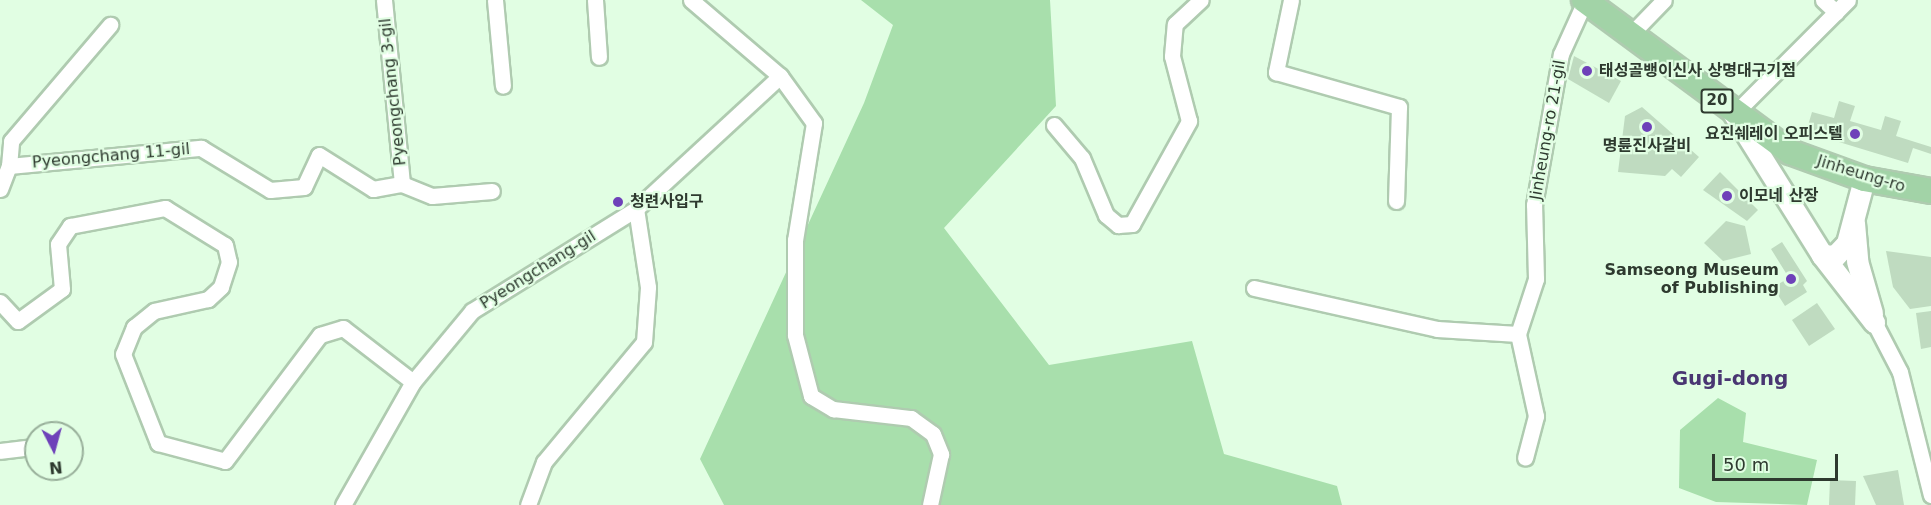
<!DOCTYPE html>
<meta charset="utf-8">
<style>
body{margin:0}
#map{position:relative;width:1931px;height:505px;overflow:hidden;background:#e1fee3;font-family:"DejaVu Sans","Noto Sans KR",sans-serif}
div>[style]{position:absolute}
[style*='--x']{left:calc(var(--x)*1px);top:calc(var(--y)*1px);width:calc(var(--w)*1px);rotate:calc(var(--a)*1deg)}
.green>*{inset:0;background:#a8dfac}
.building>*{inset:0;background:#bfdbc0}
.roads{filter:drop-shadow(2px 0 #afcbb0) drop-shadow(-2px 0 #afcbb0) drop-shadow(0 2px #afcbb0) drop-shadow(0 -2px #afcbb0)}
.minor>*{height:15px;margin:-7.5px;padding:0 7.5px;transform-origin:7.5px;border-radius:7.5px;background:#fff}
.secondary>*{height:21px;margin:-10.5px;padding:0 10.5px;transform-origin:10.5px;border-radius:10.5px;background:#fff}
.primary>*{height:24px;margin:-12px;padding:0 12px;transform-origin:12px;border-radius:12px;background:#a2d3a7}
.dots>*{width:16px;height:16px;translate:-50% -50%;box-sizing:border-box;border:3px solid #e1fee3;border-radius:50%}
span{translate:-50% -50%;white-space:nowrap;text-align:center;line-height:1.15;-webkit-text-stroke:4.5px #e1fee3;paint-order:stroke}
.shield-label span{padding:2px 4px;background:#e1fee3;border:2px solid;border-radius:4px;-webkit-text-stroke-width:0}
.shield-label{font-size:15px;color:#2e3a2f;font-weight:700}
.poi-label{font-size:16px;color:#2e3a2f;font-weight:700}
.left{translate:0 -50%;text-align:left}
.right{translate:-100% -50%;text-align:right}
.street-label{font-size:16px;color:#2e3a2f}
.quarter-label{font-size:20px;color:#493672;font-weight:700}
.north{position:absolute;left:24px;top:421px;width:60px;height:60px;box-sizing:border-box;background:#e1fee3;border:2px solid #99b09b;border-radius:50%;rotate:174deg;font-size:16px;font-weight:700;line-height:24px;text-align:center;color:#2e3a2f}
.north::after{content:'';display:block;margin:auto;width:21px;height:27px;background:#6e41b9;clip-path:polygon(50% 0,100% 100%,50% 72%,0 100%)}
.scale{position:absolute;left:1712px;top:454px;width:126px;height:27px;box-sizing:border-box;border:3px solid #2e3a2f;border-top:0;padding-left:8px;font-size:18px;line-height:21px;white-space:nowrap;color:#2e3a2f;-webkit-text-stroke:4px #e1fee3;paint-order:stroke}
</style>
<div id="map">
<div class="green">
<div style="clip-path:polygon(861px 0,1050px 0,1056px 106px,944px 228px,1049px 365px,1192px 341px,1224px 454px,1337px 486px,1342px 505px,724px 505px,700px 459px,864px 103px,893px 25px)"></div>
<div style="clip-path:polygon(1718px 398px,1746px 413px,1743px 442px,1817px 460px,1807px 505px,1716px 502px,1679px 488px,1680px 430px)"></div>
</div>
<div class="building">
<div style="clip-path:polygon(1574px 56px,1621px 81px,1609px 103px,1568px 79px)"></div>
<div style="clip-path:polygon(1839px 101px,1855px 106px,1850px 121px,1881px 130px,1885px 116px,1901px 121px,1896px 136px,1931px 147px,1931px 154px,1913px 148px,1908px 163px,1806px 132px,1812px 112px,1834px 118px)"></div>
<div style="clip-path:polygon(1642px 107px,1699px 157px,1681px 177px,1672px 169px,1665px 176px,1618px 172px,1625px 116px)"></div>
<div style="clip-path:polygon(1720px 172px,1758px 210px,1747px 221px,1703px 190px)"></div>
<div style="clip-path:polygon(1726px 221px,1745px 226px,1751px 254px,1723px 261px,1704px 243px)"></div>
<div style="clip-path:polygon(1782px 242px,1807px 281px,1803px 285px,1807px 292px,1785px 306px,1773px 287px,1789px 278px,1771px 249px)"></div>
<div style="clip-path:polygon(1886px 251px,1931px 257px,1931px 306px,1910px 309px,1893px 287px)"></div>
<div style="clip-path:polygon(1817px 303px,1835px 329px,1809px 346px,1792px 320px)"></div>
<div style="clip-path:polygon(1931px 311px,1931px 347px,1921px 349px,1916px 313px)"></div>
<div style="clip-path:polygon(1898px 470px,1904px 505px,1876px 505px,1863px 476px)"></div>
<div style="clip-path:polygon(1830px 480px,1856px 481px,1855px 505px,1829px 505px)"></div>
</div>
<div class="roads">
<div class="minor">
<div style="--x:384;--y:0;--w:185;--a:84.4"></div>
<div style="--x:495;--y:0;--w:86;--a:84.7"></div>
<div style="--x:595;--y:0;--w:57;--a:86"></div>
<div style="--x:691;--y:0;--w:117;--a:40.5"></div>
<div style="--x:780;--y:76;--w:58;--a:54.1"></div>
<div style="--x:814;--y:123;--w:119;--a:99.2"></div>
<div style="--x:795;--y:240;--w:95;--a:90"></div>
<div style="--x:795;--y:335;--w:63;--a:75.3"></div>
<div style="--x:811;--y:396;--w:26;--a:31"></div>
<div style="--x:833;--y:409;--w:79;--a:6.6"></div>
<div style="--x:911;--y:418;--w:27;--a:36"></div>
<div style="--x:933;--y:434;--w:22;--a:68"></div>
<div style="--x:941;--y:454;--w:52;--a:102.2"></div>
<div style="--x:1291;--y:0;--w:74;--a:101.8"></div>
<div style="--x:1276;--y:72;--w:128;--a:15.9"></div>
<div style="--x:1399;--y:107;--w:94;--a:91.8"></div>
<div style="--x:1823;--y:0;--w:18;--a:43"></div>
<div style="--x:1631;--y:34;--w:47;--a:-45.9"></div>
<div style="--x:1734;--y:114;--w:161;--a:-45"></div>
<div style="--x:1054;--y:125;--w:43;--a:49.7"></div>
<div style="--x:1082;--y:158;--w:62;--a:67.2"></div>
<div style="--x:1106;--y:215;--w:16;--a:40"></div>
<div style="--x:1118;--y:225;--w:14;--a:-4"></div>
<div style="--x:1132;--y:224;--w:118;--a:-61"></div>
<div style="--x:1189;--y:121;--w:67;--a:-104.7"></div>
<div style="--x:1172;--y:56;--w:32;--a:-85"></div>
<div style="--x:1175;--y:24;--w:35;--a:-43"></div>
<div style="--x:9;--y:166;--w:25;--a:-85"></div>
<div style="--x:11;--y:141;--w:153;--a:-49.5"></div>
<div style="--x:0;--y:189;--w:25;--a:-69"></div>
<div style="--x:9;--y:166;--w:193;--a:-5.4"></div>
<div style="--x:201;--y:148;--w:81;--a:31.3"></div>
<div style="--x:270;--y:190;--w:34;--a:-5"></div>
<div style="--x:304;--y:187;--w:35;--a:-65"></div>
<div style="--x:319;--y:155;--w:64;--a:32.2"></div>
<div style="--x:373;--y:189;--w:29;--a:-10"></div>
<div style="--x:402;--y:184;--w:32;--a:22"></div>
<div style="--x:432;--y:196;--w:60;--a:-4.8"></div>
<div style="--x:1254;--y:288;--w:188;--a:12.6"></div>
<div style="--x:1437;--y:329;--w:81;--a:3.5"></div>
<div style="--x:1518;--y:334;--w:58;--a:-71.9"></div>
<div style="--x:1536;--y:279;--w:74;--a:-91.5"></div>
<div style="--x:1534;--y:205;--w:153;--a:-79.9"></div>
<div style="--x:1561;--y:54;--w:58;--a:-65.6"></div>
<div style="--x:0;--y:302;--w:26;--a:47"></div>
<div style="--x:18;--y:321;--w:54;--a:-36"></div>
<div style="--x:62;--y:289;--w:45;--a:-95.1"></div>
<div style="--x:58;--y:244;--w:22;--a:-56"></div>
<div style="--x:70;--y:226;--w:97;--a:-10.7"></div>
<div style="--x:165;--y:208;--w:70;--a:31.7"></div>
<div style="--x:225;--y:245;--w:17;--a:77"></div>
<div style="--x:229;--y:262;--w:26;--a:108"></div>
<div style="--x:221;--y:287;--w:18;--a:137"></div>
<div style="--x:208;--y:299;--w:55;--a:167.5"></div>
<div style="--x:154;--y:311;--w:26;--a:141"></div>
<div style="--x:134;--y:327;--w:29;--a:112"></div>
<div style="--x:123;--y:354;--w:96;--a:68.5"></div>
<div style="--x:158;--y:443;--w:69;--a:15"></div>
<div style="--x:225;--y:461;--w:158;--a:-53"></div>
<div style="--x:320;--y:335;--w:24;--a:-17"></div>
<div style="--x:343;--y:328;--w:88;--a:37.6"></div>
<div style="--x:1874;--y:322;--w:56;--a:62.5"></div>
<div style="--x:1900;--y:372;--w:127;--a:75.9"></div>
<div style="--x:1518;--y:334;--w:84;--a:77.6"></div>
<div style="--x:1536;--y:416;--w:43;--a:104.7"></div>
<div style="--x:0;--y:451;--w:35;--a:-7"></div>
<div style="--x:343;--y:505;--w:142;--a:-60.4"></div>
<div style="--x:413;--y:382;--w:92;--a:-50.3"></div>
<div style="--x:472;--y:311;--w:193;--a:-31.9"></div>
<div style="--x:636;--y:209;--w:196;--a:-42.7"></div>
<div style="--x:528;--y:505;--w:46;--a:-69.6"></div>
<div style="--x:544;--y:462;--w:156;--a:-50.2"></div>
<div style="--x:644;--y:342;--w:55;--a:-85.8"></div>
<div style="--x:648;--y:287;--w:79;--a:-98.7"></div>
</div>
<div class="secondary">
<div style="--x:1734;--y:114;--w:166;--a:58"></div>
<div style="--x:1822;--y:255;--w:85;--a:52.2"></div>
<div style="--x:1854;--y:223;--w:38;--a:85"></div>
<div style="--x:1857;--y:261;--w:54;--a:73.9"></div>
<div style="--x:1822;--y:255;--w:13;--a:4"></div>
<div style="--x:1835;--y:256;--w:18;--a:-47"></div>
<div style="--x:1847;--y:243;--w:66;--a:-75.1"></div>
</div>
<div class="primary">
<div style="--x:1584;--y:0;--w:256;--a:36.4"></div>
<div style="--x:1790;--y:152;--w:79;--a:20"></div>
<div style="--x:1864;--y:179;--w:68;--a:10.2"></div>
</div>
</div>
<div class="dots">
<div style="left:1587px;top:71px;background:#6e41b9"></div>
<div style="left:1647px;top:127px;background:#6e41b9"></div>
<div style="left:1855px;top:134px;background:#6e41b9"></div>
<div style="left:1727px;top:196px;background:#6e41b9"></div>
<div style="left:618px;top:202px;background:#6e41b9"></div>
<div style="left:1791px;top:279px;background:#6e41b9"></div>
</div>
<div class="shield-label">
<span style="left:1717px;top:101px">20</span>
</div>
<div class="poi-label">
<span class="left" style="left:1599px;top:71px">태성골뱅이신사 상명대구기점</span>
<span class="right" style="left:1843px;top:134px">요진쉐레이 오피스텔</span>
<span style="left:1647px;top:146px">명륜진사갈비</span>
<span class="left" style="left:1739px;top:196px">이모네 산장</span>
<span class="left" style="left:630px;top:202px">청련사입구</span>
<span class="right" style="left:1779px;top:279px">Samseong Museum<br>of Publishing</span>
</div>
<div class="street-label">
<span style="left:393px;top:92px;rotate:-96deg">Pyeongchang 3-gil</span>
<span style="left:1548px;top:130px;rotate:-80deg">Jinheung-ro 21-gil</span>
<span style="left:111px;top:156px;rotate:-5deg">Pyeongchang 11-gil</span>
<span style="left:1861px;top:174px;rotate:17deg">Jinheung-ro</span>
<span style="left:538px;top:270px;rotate:-32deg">Pyeongchang-gil</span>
</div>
<div class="quarter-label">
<span style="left:1730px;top:378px">Gugi-dong</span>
</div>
<div class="north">N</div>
<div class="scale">50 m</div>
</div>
